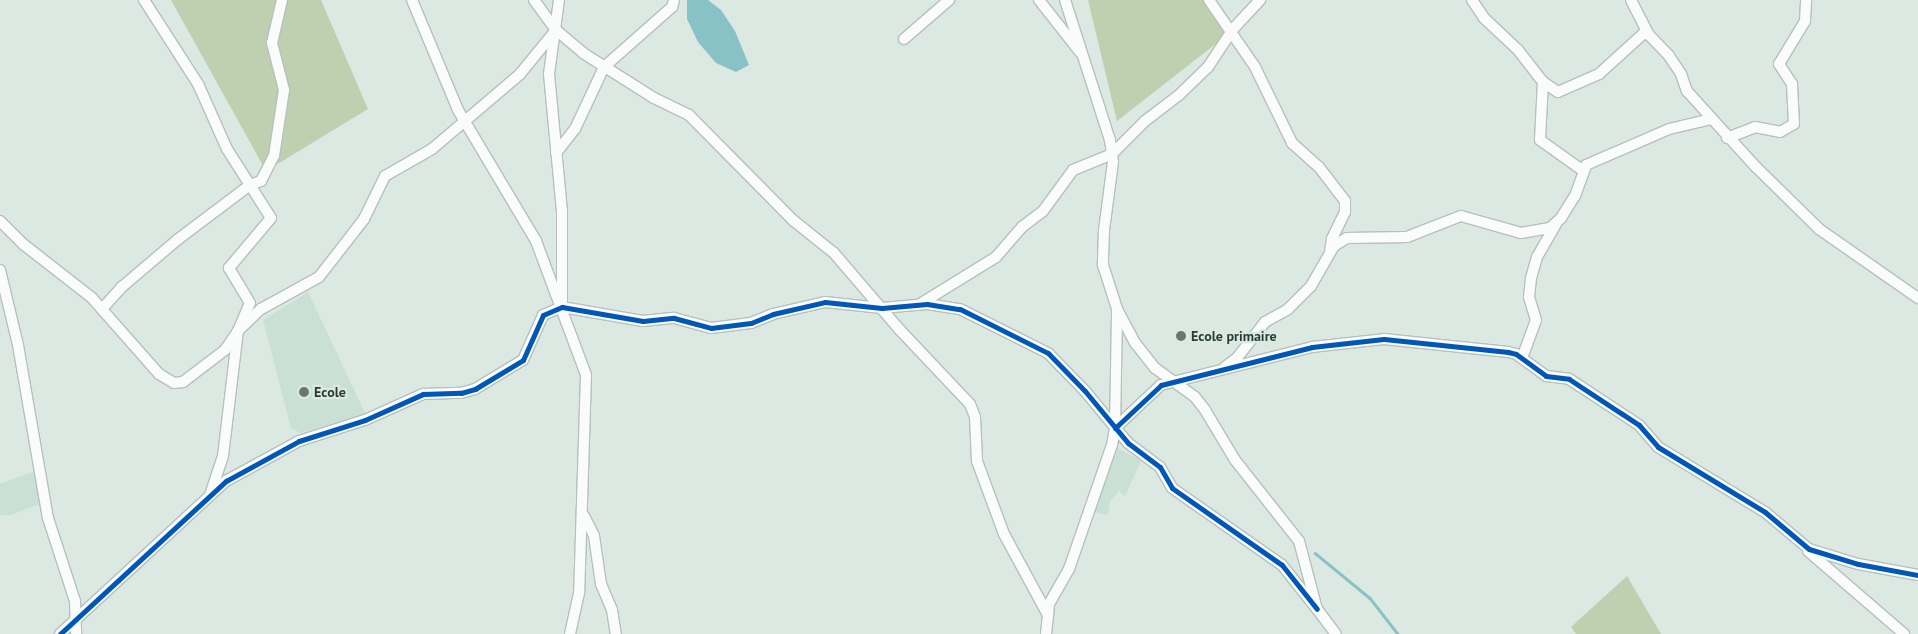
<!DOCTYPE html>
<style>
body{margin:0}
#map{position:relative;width:1918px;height:634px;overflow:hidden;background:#dce8e2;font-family:"PT Sans",sans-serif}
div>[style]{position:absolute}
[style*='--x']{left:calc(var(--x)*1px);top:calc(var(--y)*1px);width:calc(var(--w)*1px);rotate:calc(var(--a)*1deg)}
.built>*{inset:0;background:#cbe0d5}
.forest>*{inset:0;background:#bed0b0}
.water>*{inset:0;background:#89c2c6}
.stream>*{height:2.5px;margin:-1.25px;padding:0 1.25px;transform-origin:1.25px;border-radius:1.25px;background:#89c2c6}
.roads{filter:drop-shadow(1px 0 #b7c0bc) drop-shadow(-1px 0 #b7c0bc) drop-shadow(0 1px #b7c0bc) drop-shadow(0 -1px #b7c0bc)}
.minor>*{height:10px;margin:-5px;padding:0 5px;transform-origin:5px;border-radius:5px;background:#fafcfb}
.cycleway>*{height:5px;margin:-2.5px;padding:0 2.5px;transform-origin:2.5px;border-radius:2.5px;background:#0057b8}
.dots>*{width:14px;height:14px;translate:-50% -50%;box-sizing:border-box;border:2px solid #d7ede3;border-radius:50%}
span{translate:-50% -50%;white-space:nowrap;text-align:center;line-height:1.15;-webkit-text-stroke:4.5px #d7ede3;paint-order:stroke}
.poi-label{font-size:14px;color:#313a36;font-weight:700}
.left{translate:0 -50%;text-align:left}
</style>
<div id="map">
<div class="built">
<div style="clip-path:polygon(308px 292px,366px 415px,300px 433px,291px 428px,263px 320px)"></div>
<div style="clip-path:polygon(1112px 445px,1141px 461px,1125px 496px,1119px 491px,1110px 501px,1108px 515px,1088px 511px)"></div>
<div style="clip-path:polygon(38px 470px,44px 502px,11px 515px,0 515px,0 484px)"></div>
</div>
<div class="forest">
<div style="clip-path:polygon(171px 0,321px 0,368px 109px,266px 171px)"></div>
<div style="clip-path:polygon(1088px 0,1209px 0,1231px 32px,1117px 121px)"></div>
<div style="clip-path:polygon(1627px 576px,1661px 634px,1576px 634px,1571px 627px)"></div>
</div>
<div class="water">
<div style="clip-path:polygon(687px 0,708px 0,721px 10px,735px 31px,749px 65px,736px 72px,716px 63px,698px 42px,687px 19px)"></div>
</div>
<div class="stream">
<div style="--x:1315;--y:553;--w:71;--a:39.3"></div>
<div style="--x:1370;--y:598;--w:46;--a:52.1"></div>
</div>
<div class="roads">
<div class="minor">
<div style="--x:412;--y:0;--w:119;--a:67.3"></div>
<div style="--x:458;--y:110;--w:152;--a:59.2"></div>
<div style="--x:536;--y:241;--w:143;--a:69.5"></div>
<div style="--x:586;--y:375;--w:218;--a:91.8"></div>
<div style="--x:579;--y:593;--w:42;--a:102.4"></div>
<div style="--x:534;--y:0;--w:37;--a:54"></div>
<div style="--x:556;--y:30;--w:35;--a:40"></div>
<div style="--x:583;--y:53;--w:84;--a:32.4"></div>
<div style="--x:654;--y:98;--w:39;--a:26"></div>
<div style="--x:689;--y:115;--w:149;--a:45.3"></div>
<div style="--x:794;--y:221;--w:51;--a:38.7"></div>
<div style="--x:834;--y:253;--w:100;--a:49.5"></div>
<div style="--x:899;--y:329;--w:103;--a:46.6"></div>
<div style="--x:970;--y:404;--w:14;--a:69"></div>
<div style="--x:975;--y:417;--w:44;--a:87.4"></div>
<div style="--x:977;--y:461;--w:78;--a:69.7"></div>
<div style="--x:1004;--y:534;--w:92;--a:61.5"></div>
<div style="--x:1048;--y:615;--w:19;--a:96"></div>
<div style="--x:559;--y:0;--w:75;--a:97.7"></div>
<div style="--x:549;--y:74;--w:138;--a:84.6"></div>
<div style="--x:562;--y:211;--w:90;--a:90"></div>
<div style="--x:1039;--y:0;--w:66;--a:51.7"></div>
<div style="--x:1065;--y:0;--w:147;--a:72.2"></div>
<div style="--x:1110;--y:140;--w:22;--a:82"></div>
<div style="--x:1113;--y:162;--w:69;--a:97.5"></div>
<div style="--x:1104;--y:230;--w:35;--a:92"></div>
<div style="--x:1103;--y:265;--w:46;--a:72.3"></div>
<div style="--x:1117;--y:309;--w:40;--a:62"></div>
<div style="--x:1136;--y:344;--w:31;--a:52"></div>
<div style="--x:1155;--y:368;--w:49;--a:35.9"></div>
<div style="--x:1195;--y:397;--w:16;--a:52"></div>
<div style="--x:1205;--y:410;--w:58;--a:59"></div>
<div style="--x:1235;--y:460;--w:103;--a:51.7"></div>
<div style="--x:1299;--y:541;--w:70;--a:75.2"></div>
<div style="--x:1317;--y:609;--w:31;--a:53"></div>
<div style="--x:1209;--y:0;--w:81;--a:55.5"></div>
<div style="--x:1255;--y:67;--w:85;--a:64"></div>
<div style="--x:1292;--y:143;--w:36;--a:42"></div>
<div style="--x:1319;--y:167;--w:43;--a:52.6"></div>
<div style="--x:1345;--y:201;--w:11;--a:90"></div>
<div style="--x:1345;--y:212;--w:30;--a:116"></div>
<div style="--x:1332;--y:239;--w:12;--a:99"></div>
<div style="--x:1472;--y:0;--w:22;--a:56"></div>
<div style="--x:1484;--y:18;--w:47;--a:43.3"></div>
<div style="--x:1518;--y:50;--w:41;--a:52"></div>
<div style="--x:1543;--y:82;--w:58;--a:93"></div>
<div style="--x:1540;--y:140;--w:52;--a:35.5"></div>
<div style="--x:1631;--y:0;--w:38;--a:63"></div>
<div style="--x:904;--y:39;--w:60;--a:-40.9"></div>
<div style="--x:1543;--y:82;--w:18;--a:34"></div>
<div style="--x:1558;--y:92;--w:45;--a:-23.7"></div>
<div style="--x:1599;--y:74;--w:61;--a:-42.3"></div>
<div style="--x:1644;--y:33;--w:4;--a:14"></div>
<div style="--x:1648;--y:34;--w:30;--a:46"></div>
<div style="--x:1669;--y:56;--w:22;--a:56"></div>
<div style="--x:1681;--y:74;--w:18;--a:71"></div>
<div style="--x:1687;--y:91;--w:103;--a:47.8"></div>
<div style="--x:1756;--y:167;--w:88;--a:44.5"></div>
<div style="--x:1819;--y:229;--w:121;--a:34.9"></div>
<div style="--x:1727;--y:138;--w:30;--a:-21"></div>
<div style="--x:1755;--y:127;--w:25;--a:11"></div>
<div style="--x:1780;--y:132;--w:16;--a:-30"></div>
<div style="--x:1794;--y:124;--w:40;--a:-92.9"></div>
<div style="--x:1792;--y:84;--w:24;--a:-123"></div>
<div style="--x:1779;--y:64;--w:50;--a:-58.8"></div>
<div style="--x:1805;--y:21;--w:21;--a:-87"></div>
<div style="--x:556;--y:153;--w:31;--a:-52"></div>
<div style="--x:575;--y:129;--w:68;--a:-64.9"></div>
<div style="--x:604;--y:67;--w:91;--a:-41.4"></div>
<div style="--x:672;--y:7;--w:7;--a:-74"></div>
<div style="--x:0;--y:221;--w:33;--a:45"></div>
<div style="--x:23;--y:244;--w:88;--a:38"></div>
<div style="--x:92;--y:298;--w:101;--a:48.6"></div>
<div style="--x:159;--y:374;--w:17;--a:31"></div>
<div style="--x:174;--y:383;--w:9;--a:-6"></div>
<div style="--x:183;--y:382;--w:53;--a:-37.3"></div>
<div style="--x:225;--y:350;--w:23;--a:-56"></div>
<div style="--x:238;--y:331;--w:30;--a:-67"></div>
<div style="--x:250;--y:303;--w:41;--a:-121"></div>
<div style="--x:229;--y:268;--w:65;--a:-50"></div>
<div style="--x:271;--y:218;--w:82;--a:-122.5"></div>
<div style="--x:227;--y:149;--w:71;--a:-114"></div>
<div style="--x:198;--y:84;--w:100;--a:-122.7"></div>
<div style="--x:0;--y:270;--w:77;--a:76.5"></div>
<div style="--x:18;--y:345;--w:176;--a:80.2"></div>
<div style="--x:48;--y:518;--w:87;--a:72"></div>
<div style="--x:75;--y:601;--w:33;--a:88"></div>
<div style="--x:920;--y:304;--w:89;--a:-31.7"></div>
<div style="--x:996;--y:257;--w:40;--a:-49"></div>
<div style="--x:1022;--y:227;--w:26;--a:-37"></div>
<div style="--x:1043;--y:211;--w:51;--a:-53.8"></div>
<div style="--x:1073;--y:170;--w:42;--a:-22.3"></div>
<div style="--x:1112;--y:154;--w:47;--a:-45"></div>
<div style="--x:1145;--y:121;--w:43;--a:-37.4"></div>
<div style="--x:1179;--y:95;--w:40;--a:-44"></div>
<div style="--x:1208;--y:67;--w:45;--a:-56.7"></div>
<div style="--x:1233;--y:29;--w:40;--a:-47"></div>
<div style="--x:102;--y:309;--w:31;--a:-48"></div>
<div style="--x:123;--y:286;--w:71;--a:-40.4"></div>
<div style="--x:177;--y:240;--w:91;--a:-37"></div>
<div style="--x:250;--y:185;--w:12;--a:-20"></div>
<div style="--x:261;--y:181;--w:28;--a:-63"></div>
<div style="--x:274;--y:156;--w:67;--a:-81.4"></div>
<div style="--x:284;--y:90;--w:49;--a:-104.3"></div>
<div style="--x:272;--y:43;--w:44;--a:-76.9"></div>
<div style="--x:1522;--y:358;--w:40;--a:-69.8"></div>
<div style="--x:1536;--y:320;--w:24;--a:-107"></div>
<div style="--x:1529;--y:297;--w:19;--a:-84"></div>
<div style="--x:1531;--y:278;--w:22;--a:-74"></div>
<div style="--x:1537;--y:257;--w:38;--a:-60"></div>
<div style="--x:1225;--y:367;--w:15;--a:-37"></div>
<div style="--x:1237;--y:358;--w:46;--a:-52.1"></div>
<div style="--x:1265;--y:322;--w:26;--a:-29"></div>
<div style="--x:1288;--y:309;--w:33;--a:-45"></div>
<div style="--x:1311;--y:286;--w:46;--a:-60.1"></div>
<div style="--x:1334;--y:246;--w:15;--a:-32"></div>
<div style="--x:1347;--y:238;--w:60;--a:-1"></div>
<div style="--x:1407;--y:237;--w:58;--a:-21.3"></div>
<div style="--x:1461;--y:216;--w:62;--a:15.8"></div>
<div style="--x:1521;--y:233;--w:29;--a:-10"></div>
<div style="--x:1550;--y:228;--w:15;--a:-42"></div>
<div style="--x:1561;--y:218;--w:26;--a:-58"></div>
<div style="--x:1575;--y:196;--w:33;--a:-70"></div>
<div style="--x:1586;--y:165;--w:90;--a:-23.4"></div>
<div style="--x:1669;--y:129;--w:43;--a:-13.4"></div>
<div style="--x:1115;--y:428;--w:63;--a:-43.1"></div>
<div style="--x:1161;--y:385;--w:156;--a:-14.1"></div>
<div style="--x:1312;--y:347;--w:72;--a:-6.3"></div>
<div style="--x:1384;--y:339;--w:125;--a:6"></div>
<div style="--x:1508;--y:352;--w:8;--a:14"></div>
<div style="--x:1516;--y:354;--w:37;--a:36"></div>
<div style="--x:1546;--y:376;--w:23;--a:7"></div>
<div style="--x:1569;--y:379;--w:84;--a:33.3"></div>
<div style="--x:1639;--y:425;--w:29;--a:49"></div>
<div style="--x:1658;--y:447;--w:125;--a:31.3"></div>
<div style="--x:1765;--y:512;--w:57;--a:40.1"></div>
<div style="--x:1809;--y:549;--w:51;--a:17"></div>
<div style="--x:1858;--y:564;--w:61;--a:10.4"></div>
<div style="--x:210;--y:495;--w:41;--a:-71.6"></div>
<div style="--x:223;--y:456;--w:126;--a:-83.2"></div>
<div style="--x:238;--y:331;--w:32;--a:-44"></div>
<div style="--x:261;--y:309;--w:66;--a:-28.9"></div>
<div style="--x:319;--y:277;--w:73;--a:-52.2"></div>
<div style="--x:364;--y:219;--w:48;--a:-64"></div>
<div style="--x:385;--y:176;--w:54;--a:-29.9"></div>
<div style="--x:432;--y:149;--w:116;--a:-40.4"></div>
<div style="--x:520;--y:74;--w:57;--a:-50.7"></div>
<div style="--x:584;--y:516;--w:22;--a:63"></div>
<div style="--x:594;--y:536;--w:49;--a:81.7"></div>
<div style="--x:601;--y:584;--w:28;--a:67"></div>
<div style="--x:612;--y:610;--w:24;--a:81"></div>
<div style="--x:1808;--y:551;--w:127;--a:40.8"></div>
<div style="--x:1048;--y:617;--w:13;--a:-86"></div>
<div style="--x:1049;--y:604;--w:40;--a:-60.3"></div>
<div style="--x:1069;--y:569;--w:131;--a:-70.9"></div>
<div style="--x:1112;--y:445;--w:17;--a:-80"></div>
<div style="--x:1115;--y:428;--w:119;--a:-89"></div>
<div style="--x:60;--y:634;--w:226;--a:-42.7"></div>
<div style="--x:226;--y:481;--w:83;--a:-28.7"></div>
<div style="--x:299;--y:441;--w:69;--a:-17.7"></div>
<div style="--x:365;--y:420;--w:64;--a:-24.1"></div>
<div style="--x:423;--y:394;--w:38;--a:-2"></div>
<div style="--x:461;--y:393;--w:15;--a:-16"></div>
<div style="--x:475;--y:389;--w:56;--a:-31.1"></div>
<div style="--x:523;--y:360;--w:49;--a:-66"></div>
<div style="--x:543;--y:315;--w:21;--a:-23"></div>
<div style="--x:562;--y:307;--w:82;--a:9.8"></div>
<div style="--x:643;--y:321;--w:31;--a:-6"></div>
<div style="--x:674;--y:318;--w:38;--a:15"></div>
<div style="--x:711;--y:328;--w:40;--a:-7.1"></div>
<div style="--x:751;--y:323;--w:24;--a:-22"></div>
<div style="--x:773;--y:314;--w:53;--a:-13"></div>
<div style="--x:825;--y:302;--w:57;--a:6"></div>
<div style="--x:882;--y:308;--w:45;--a:-5.1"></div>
<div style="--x:927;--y:304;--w:33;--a:9"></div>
<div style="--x:960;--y:309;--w:98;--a:26.6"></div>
<div style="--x:1048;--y:353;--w:53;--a:45.8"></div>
<div style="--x:1085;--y:391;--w:67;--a:50.4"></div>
<div style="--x:1128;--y:443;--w:40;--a:37"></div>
<div style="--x:1160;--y:467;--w:24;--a:60"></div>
<div style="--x:1172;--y:488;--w:134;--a:35"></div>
<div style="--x:1282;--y:565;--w:56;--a:51.5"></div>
</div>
</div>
<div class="cycleway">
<div style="--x:1115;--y:428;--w:63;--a:-43.1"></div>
<div style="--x:1161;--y:385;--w:156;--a:-14.1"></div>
<div style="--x:1312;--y:347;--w:72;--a:-6.3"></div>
<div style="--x:1384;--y:339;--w:125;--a:6"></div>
<div style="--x:1508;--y:352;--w:8;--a:14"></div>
<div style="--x:1516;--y:354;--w:37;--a:36"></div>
<div style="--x:1546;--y:376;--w:23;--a:7"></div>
<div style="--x:1569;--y:379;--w:84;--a:33.3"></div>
<div style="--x:1639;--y:425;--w:29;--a:49"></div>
<div style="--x:1658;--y:447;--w:125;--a:31.3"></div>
<div style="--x:1765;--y:512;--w:57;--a:40.1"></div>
<div style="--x:1809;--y:549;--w:51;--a:17"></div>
<div style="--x:1858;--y:564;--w:61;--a:10.4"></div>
<div style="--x:60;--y:634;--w:226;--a:-42.7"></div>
<div style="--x:226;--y:481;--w:83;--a:-28.7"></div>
<div style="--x:299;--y:441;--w:69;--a:-17.7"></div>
<div style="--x:365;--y:420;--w:64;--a:-24.1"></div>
<div style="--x:423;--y:394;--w:38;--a:-2"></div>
<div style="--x:461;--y:393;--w:15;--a:-16"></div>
<div style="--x:475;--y:389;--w:56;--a:-31.1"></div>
<div style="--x:523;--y:360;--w:49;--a:-66"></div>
<div style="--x:543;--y:315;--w:21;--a:-23"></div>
<div style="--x:562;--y:307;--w:82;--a:9.8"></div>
<div style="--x:643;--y:321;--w:31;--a:-6"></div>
<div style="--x:674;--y:318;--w:38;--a:15"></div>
<div style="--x:711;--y:328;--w:40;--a:-7.1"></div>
<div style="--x:751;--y:323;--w:24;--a:-22"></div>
<div style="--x:773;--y:314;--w:53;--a:-13"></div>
<div style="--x:825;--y:302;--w:57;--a:6"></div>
<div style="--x:882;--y:308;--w:45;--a:-5.1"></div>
<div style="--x:927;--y:304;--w:33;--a:9"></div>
<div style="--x:960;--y:309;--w:98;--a:26.6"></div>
<div style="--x:1048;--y:353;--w:53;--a:45.8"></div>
<div style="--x:1085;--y:391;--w:67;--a:50.4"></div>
<div style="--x:1128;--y:443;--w:40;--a:37"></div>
<div style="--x:1160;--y:467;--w:24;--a:60"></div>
<div style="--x:1172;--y:488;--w:134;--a:35"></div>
<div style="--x:1282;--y:565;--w:56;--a:51.5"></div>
</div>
<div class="dots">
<div style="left:1181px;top:336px;background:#6d7772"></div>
<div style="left:304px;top:392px;background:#6d7772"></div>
</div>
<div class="poi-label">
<span class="left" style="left:1191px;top:336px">Ecole primaire</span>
<span class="left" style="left:314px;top:392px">Ecole</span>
</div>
</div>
